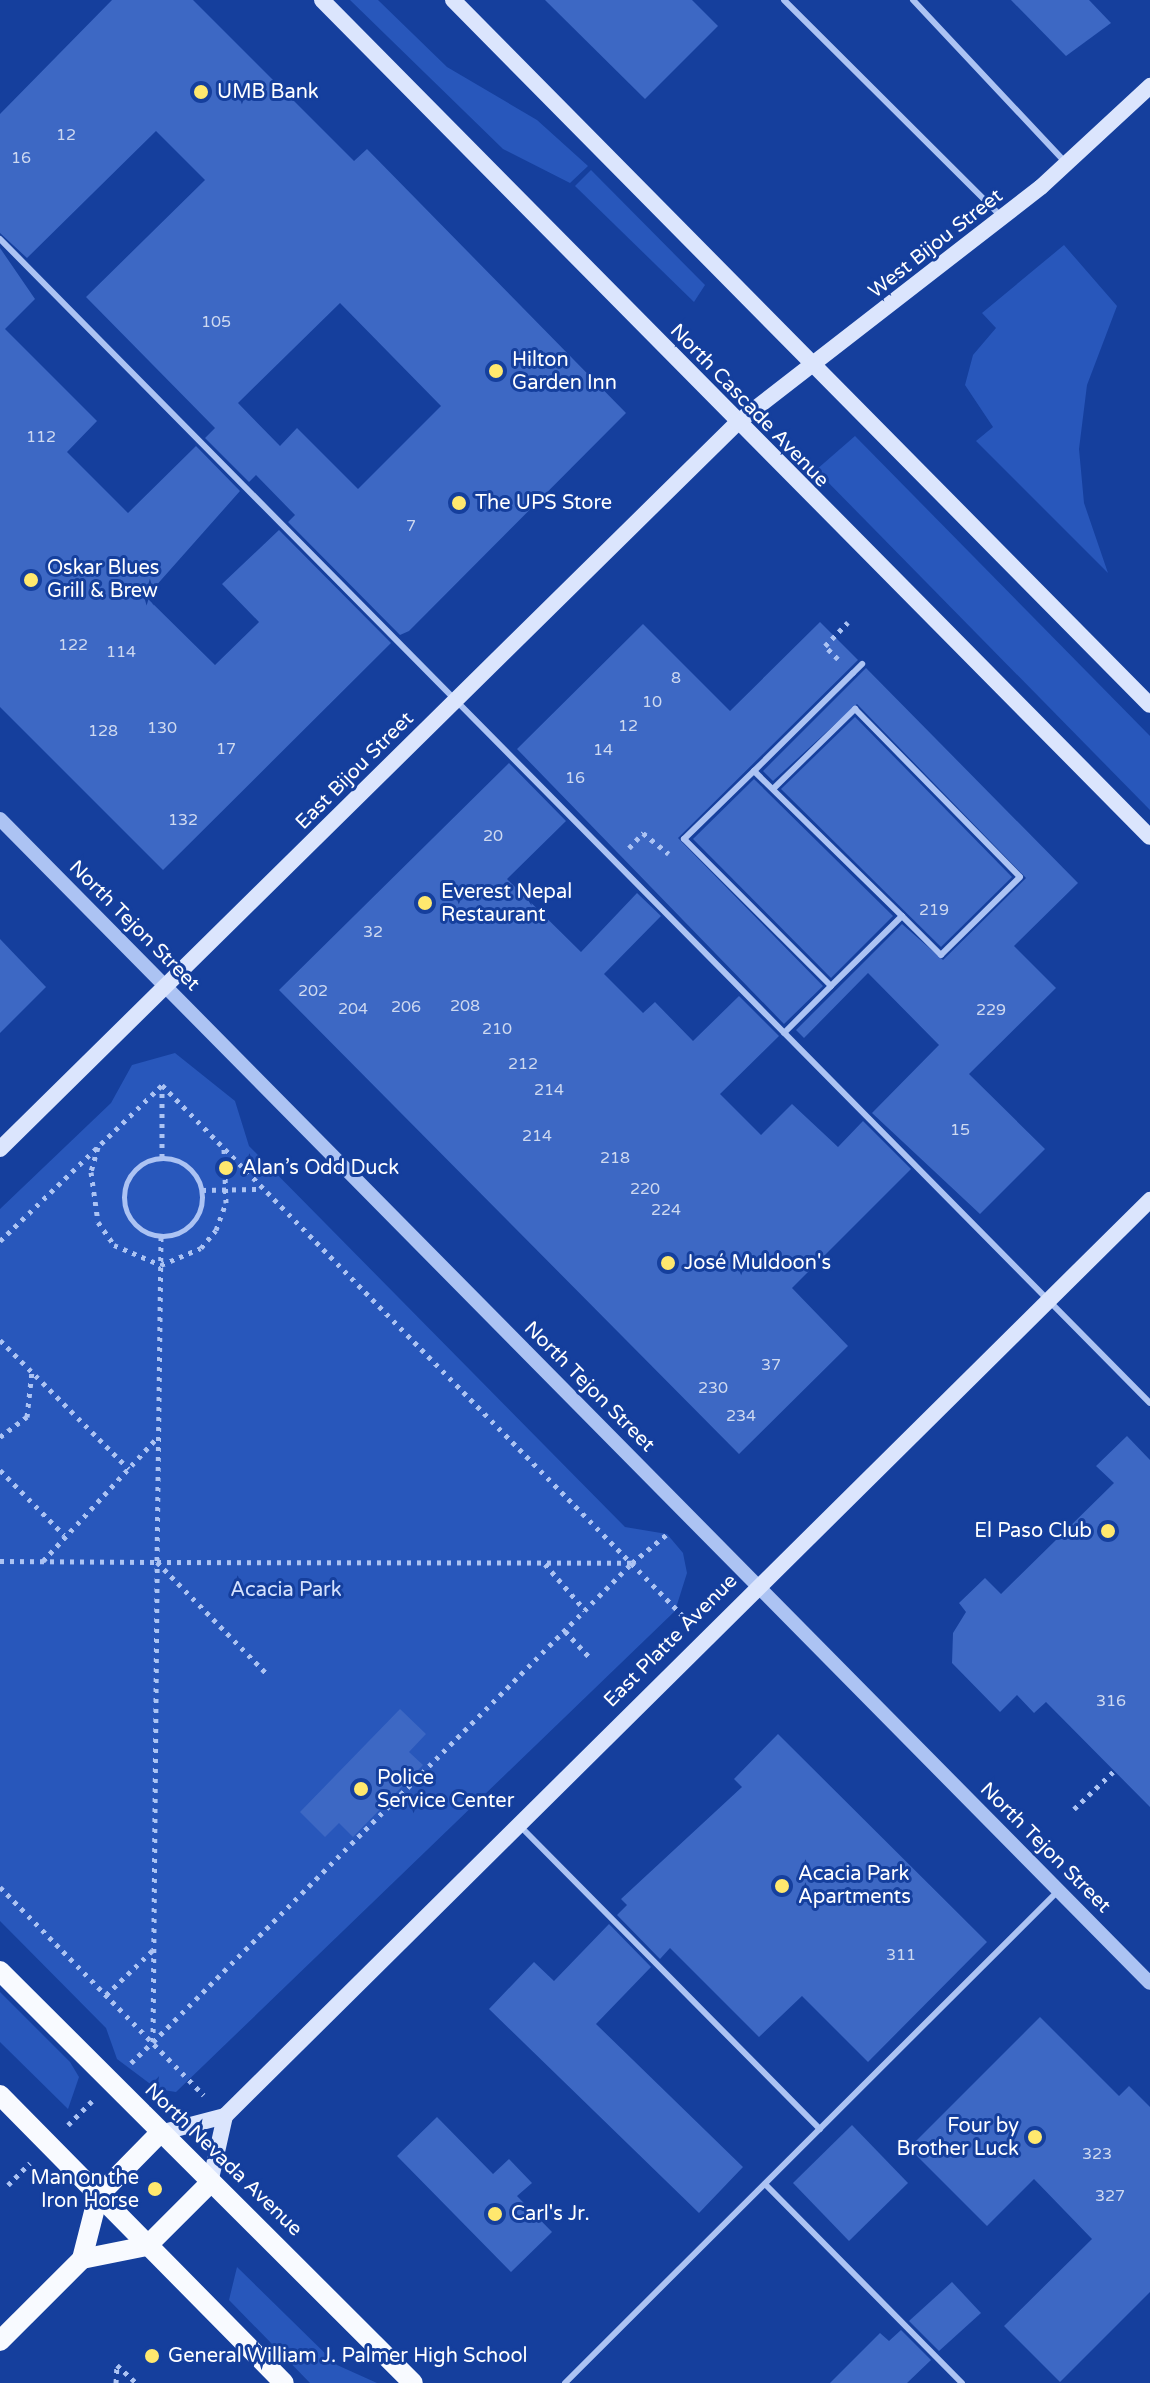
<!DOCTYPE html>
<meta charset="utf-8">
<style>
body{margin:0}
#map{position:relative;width:1150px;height:2383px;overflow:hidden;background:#153f9d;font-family:"Varela Round",sans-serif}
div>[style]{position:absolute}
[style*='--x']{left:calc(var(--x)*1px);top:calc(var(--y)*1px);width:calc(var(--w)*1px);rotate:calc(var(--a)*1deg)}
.green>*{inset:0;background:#2857bb}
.building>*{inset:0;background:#3d68c4}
.path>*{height:5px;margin-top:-2.5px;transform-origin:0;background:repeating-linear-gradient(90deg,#acc3f3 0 4px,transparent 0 10px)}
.path>.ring{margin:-2.5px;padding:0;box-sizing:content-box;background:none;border:5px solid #acc3f3;border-radius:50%}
.service>*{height:6px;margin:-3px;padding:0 3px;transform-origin:3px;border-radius:3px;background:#acc3f3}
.tertiary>*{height:14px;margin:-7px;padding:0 7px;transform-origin:7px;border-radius:7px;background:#acc3f3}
.secondary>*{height:16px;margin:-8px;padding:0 8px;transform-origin:8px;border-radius:8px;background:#dbe5fd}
.primary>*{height:20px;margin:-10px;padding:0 10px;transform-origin:10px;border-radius:10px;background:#f8faff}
.dots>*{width:22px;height:22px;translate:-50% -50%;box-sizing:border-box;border:4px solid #153f9d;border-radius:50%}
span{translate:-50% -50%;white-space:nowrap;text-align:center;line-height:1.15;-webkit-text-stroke:6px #153f9d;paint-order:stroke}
.number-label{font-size:16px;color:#ced9f0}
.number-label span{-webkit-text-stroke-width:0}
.poi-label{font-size:20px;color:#fff}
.left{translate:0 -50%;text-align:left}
.right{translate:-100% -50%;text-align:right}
.street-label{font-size:20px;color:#fff}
.park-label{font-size:20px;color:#d4e1fd}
</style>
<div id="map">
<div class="green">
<div style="clip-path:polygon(350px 0,378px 0,447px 67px,537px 120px,588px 166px,570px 183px,503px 149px)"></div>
<div style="clip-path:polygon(591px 170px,705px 285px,694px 302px,575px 186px)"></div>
<div style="clip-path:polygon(1064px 245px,1117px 306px,1087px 385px,1079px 449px,1084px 503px,1108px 573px,976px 441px,993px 427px,965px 385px,973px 355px,996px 328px,982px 313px)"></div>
<div style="clip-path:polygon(855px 436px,1150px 736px,1150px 810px,816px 470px)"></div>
<div style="clip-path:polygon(175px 1053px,235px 1101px,249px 1146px,625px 1527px,667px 1534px,683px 1553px,687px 1573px,675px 1611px,176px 2092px,157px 2089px,117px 2059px,106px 2028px,0 1921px,0 1209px,111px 1103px,132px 1065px)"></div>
<div style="clip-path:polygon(0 1992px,70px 2062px,79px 2077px,68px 2109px,0 2042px)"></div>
<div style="clip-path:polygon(237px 2267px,337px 2365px,377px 2383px,310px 2383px,229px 2300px)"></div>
</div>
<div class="building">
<div style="clip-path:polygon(evenodd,112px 0,193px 0,354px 161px,367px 149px,626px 413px,409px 631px,400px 635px,288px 522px,295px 515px,256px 475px,249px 482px,205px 438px,215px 428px,86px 297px,205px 180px,156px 131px,27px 258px,0 233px,0 114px,112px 0,340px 303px,441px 406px,358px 489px,297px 428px,280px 446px,238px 403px,340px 303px)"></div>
<div style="clip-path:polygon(545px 0,692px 0,718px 26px,645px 99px)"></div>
<div style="clip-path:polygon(1011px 0,1089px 0,1111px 23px,1066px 56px)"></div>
<div style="clip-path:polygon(0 248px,35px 299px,5px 329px,97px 421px,67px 452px,128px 513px,196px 446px,240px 491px,146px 597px,215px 665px,259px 622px,222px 584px,279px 530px,391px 643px,163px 870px,0 707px)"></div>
<div style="clip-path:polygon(820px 622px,858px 660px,678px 838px,823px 986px,784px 1024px,517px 749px,643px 624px,730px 711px)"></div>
<div style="clip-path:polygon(866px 668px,1078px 883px,1014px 946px,1056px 988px,969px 1074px,1045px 1149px,980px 1214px,872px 1113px,939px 1045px,868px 973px,804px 1038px,796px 1030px,902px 924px,943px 960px,1026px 878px,857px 704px,773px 781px,763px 771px)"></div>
<div style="clip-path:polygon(855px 717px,1012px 877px,941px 947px,781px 789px)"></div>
<div style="clip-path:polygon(509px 763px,566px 821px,507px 879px,581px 952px,637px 893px,661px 916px,604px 974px,643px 1013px,655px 1002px,693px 1041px,739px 996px,779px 1036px,720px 1094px,761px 1135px,792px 1104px,838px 1147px,863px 1121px,911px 1169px,792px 1288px,848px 1346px,739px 1454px,279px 990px)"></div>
<div style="clip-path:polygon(754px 779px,893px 916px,831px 978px,693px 839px)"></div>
<div style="clip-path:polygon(0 939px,46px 987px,0 1033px)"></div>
<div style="clip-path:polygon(1127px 1436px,1150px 1460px,1150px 1807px,1046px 1702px,1034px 1713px,1017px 1695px,1000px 1712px,952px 1663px,953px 1633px,966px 1612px,959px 1603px,985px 1578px,1001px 1594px,1114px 1483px,1096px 1466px)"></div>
<div style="clip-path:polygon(400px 1709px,426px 1734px,409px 1752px,423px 1765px,353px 1837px,339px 1823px,325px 1837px,300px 1812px)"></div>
<div style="clip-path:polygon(778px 1734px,987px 1942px,868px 2062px,802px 1996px,759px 2037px,670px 1948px,660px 1959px,617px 1915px,627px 1905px,621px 1899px,742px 1787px,734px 1779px)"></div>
<div style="clip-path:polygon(609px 1924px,651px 1967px,596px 2024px,743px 2167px,699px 2213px,489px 2009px,534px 1962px,554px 1981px)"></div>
<div style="clip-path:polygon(1040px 2017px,1119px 2096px,1129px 2086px,1150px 2107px,1150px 2292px,1060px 2382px,1004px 2326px,1092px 2239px,1034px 2179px,987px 2226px,909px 2148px)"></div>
<div style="clip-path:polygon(437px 2117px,493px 2174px,509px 2159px,532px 2183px,517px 2196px,552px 2232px,511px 2272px,397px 2156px)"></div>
<div style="clip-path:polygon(852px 2125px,908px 2183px,849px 2241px,793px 2183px)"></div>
<div style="clip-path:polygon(952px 2282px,981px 2313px,939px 2351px,909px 2321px)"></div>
<div style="clip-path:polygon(901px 2330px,931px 2360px,907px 2383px,830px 2383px,880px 2333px,889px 2341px)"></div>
</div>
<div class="path">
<div style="--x:838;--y:659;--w:18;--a:-135"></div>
<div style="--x:825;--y:646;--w:33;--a:-46"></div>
<div style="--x:629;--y:848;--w:21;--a:-47"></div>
<div style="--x:643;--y:833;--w:33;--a:39"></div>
<div style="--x:162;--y:1085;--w:751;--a:45.54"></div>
<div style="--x:98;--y:1147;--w:26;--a:106"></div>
<div style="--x:91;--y:1172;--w:50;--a:82"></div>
<div style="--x:98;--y:1222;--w:28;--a:55"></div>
<div style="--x:114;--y:1245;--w:51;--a:23.1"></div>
<div style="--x:161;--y:1265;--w:43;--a:-23"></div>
<div style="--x:201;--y:1248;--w:23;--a:-50"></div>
<div style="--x:216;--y:1230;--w:29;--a:-70"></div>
<div style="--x:226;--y:1203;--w:54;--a:-92.1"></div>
<div style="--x:162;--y:1157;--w:71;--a:-90"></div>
<div class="ring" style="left:124px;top:1158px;width:73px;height:73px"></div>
<div style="--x:202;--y:1190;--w:60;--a:-1"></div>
<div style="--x:161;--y:1237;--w:325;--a:90.7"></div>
<div style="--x:157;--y:1562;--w:158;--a:45.5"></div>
<div style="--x:0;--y:1241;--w:225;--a:-43.9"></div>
<div style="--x:0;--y:1340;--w:182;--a:45"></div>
<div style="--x:0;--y:1437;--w:34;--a:-37"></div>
<div style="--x:27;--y:1417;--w:46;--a:-83.8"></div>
<div style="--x:0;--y:1470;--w:91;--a:45.4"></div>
<div style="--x:0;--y:1561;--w:157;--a:0.4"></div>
<div style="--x:43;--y:1561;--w:169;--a:-47.2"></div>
<div style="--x:545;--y:1564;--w:61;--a:49"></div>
<div style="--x:565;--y:1631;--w:38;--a:47"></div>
<div style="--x:1074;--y:1809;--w:55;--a:-43.5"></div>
<div style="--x:0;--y:1887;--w:291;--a:45.6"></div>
<div style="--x:106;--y:1995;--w:65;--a:-43.8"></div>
<div style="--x:153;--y:2042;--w:676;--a:-45"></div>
<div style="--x:131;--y:2063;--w:30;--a:-44"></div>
<div style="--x:153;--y:2042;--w:480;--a:-89.5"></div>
<div style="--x:157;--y:1562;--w:475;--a:0.1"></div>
<div style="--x:632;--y:1563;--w:45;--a:-39.6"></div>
<div style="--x:68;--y:2125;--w:34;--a:-45"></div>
<div style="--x:8;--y:2185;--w:31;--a:-45"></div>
<div style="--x:117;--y:2365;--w:26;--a:43"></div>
<div style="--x:116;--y:2383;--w:18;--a:-87"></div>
</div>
<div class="service">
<div style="--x:784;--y:0;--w:308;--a:44.9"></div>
<div style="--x:913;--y:0;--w:221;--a:46.8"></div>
<div style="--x:0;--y:239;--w:1636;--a:45.35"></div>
<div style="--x:754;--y:771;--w:207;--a:44.4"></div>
<div style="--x:902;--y:916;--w:100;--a:135.4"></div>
<div style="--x:831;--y:986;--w:208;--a:-135"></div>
<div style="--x:684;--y:839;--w:98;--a:-44.2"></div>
<div style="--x:754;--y:771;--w:139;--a:-44.7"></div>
<div style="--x:853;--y:673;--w:13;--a:-45"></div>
<div style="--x:773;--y:789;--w:115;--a:-44.3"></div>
<div style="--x:855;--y:709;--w:235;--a:45.5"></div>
<div style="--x:1020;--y:877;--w:111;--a:135.4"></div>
<div style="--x:941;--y:955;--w:55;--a:-135"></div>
<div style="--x:784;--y:1033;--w:66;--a:-45"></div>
<div style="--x:521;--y:1827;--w:425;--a:45.3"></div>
<div style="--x:765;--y:2184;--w:280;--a:45.3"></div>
<div style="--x:565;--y:2383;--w:697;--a:-44.94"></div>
</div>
<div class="tertiary">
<div style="--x:0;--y:819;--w:1636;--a:45.35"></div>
</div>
<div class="secondary">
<div style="--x:322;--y:0;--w:1177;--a:45.31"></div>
<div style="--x:453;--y:0;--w:991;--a:45.33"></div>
<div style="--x:0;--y:1149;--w:1036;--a:-44.57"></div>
<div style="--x:738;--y:422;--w:383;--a:-37.8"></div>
<div style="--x:1041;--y:187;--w:149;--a:-42.8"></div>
<div style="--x:160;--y:2133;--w:67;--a:-14.7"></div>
<div style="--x:225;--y:2116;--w:1302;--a:-44.72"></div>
<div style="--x:210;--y:2183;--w:69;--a:-77.4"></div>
</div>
<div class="primary">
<div style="--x:0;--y:1971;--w:583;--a:44.93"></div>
<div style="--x:0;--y:2095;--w:404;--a:45.4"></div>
<div style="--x:82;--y:2259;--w:66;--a:-11.3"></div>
<div style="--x:147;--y:2246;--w:89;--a:-45"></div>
<div style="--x:0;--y:2341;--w:116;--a:-45"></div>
<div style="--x:82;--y:2259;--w:65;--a:-75.7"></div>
<div style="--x:98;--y:2196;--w:88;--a:-45.5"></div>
</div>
<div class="dots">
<div style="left:201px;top:92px;background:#ffe86e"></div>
<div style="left:496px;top:371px;background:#ffe86e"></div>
<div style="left:459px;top:503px;background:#ffe86e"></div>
<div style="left:31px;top:580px;background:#ffe86e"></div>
<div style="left:425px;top:903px;background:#ffe86e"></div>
<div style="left:226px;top:1168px;background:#ffe86e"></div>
<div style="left:668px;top:1263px;background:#ffe86e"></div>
<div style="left:1108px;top:1531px;background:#ffe86e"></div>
<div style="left:361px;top:1789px;background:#ffe86e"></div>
<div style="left:782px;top:1886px;background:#ffe86e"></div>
<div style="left:1035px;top:2137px;background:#ffe86e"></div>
<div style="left:155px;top:2189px;background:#ffe86e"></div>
<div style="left:495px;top:2214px;background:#ffe86e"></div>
<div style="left:152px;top:2356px;background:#ffe86e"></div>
</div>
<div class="number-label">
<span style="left:66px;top:135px">12</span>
<span style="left:21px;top:158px">16</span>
<span style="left:216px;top:322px">105</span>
<span style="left:41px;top:437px">112</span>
<span style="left:411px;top:526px">7</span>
<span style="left:73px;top:645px">122</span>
<span style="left:121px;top:652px">114</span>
<span style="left:676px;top:678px">8</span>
<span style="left:652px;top:702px">10</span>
<span style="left:628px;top:726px">12</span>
<span style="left:162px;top:728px">130</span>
<span style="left:103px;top:731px">128</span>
<span style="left:226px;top:749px">17</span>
<span style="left:603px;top:750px">14</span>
<span style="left:575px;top:778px">16</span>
<span style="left:183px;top:820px">132</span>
<span style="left:493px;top:836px">20</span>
<span style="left:934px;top:910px">219</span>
<span style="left:373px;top:932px">32</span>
<span style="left:313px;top:991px">202</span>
<span style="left:465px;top:1006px">208</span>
<span style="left:406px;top:1007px">206</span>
<span style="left:353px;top:1009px">204</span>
<span style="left:991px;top:1010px">229</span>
<span style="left:497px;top:1029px">210</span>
<span style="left:523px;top:1064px">212</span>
<span style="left:549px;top:1090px">214</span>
<span style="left:960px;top:1130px">15</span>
<span style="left:537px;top:1136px">214</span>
<span style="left:615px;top:1158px">218</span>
<span style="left:645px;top:1189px">220</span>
<span style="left:666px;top:1210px">224</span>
<span style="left:771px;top:1365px">37</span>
<span style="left:713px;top:1388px">230</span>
<span style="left:741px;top:1416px">234</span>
<span style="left:1111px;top:1701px">316</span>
<span style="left:901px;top:1955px">311</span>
<span style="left:1097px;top:2154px">323</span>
<span style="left:1110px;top:2196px">327</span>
</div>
<div class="poi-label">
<span class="left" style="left:217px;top:92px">UMB Bank</span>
<span class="left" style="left:512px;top:372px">Hilton<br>Garden Inn</span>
<span class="left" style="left:475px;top:503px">The UPS Store</span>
<span class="left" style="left:47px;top:580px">Oskar Blues<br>Grill &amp; Brew</span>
<span class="left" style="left:441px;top:904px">Everest Nepal<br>Restaurant</span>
<span class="left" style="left:242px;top:1168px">Alan’s Odd Duck</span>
<span class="left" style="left:684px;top:1263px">José Muldoon's</span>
<span class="right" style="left:1092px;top:1531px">El Paso Club</span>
<span class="left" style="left:377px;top:1790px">Police<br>Service Center</span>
<span class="left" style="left:798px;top:1886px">Acacia Park<br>Apartments</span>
<span class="right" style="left:1019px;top:2138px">Four by<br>Brother Luck</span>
<span class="right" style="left:139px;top:2190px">Man on the<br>Iron Horse</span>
<span class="left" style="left:511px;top:2214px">Carl's Jr.</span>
<span class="left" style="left:168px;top:2356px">General William J. Palmer High School</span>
</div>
<div class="street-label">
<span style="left:936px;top:244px;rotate:-38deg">West Bijou Street</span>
<span style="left:749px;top:406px;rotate:46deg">North Cascade Avenue</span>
<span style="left:355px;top:771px;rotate:-45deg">East Bijou Street</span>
<span style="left:134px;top:926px;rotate:45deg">North Tejon Street</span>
<span style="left:589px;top:1387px;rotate:45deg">North Tejon Street</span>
<span style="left:671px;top:1641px;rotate:-45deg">East Platte Avenue</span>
<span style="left:1045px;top:1848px;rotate:45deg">North Tejon Street</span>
<span style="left:223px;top:2160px;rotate:44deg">North Nevada Avenue</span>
</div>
<div class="park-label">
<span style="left:286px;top:1590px">Acacia Park</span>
</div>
</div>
